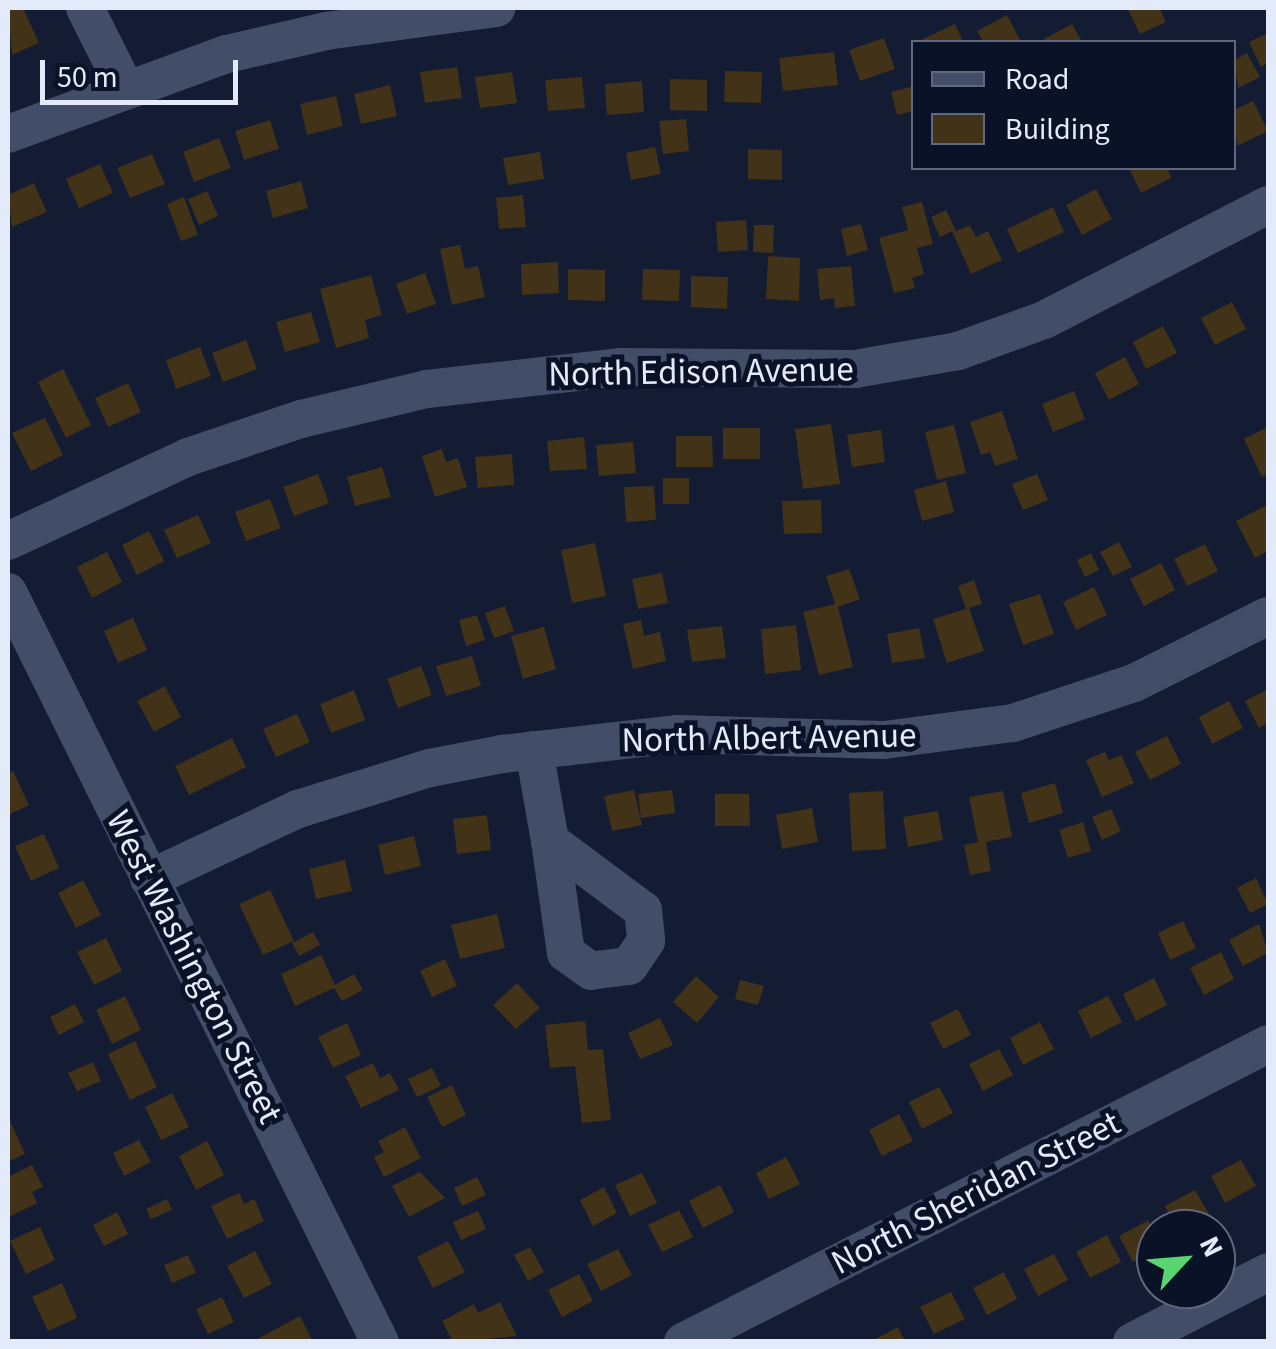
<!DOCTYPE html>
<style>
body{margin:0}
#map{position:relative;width:1276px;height:1349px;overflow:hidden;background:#131c32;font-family:"Source Sans 3",sans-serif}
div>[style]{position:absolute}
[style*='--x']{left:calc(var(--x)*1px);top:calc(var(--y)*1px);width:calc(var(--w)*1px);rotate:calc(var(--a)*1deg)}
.building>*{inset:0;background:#413218}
.minor>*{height:38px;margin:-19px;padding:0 19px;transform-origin:19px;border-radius:19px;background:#424e67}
span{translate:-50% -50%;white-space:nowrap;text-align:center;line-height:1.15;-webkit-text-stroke:10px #0a1228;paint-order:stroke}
.street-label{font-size:35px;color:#e3eafa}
.frame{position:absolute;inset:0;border:10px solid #e3eafa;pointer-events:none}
.legend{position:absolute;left:911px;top:40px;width:325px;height:130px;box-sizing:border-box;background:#0a1228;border:2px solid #61687c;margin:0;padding:12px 18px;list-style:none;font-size:30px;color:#e3eafa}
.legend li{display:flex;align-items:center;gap:20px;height:50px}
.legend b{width:50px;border:2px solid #61687c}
.north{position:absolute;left:1136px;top:1209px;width:100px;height:100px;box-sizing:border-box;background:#0a1228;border:2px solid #61687c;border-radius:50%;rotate:64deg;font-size:28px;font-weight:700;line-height:40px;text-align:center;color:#e3eafa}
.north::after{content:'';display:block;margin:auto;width:35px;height:45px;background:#59d56f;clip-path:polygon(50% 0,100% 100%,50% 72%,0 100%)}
.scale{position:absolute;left:40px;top:60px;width:198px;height:45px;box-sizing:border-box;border:5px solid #e3eafa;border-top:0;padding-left:12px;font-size:30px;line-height:35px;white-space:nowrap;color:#e3eafa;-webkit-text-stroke:8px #0a1228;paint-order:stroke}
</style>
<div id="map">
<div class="building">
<div style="clip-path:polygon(8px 8px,23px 8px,39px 43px,12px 55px)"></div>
<div style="clip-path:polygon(1127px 8px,1159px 8px,1166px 22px,1140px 34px)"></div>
<div style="clip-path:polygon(1007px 15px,1021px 42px,983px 42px,977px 31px)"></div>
<div style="clip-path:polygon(955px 24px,963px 42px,922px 42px,921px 40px)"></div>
<div style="clip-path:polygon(1072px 24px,1082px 42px,1045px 42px,1044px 39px)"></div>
<div style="clip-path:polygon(1268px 33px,1268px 63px,1261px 67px,1249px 42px)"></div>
<div style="clip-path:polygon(884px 38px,895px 69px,860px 81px,849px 50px)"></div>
<div style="clip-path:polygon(834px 52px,838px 85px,783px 91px,779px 58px)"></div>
<div style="clip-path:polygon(1247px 53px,1260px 77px,1238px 88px,1234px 60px)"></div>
<div style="clip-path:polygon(457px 67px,462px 98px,425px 103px,420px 72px)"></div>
<div style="clip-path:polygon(725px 71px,762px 72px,761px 103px,724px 102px)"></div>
<div style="clip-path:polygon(512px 72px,517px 103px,480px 108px,475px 77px)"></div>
<div style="clip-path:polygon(582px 77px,585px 108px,548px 111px,545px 80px)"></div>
<div style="clip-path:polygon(670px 79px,707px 80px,707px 111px,670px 110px)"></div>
<div style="clip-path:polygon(642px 81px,644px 112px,607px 115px,605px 84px)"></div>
<div style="clip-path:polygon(390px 85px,397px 116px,361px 124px,354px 94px)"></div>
<div style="clip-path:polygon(914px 86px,914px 111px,897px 115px,891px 92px)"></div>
<div style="clip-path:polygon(336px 96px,343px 126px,307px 135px,300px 104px)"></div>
<div style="clip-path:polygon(1253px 101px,1268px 131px,1237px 146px,1234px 110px)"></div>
<div style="clip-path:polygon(686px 119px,689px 151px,663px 154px,659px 121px)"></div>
<div style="clip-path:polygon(270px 120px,279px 149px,244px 160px,235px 131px)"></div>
<div style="clip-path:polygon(219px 138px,231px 168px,194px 182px,183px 152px)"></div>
<div style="clip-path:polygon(655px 147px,661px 174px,631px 180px,626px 153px)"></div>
<div style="clip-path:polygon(748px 149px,782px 150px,782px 180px,748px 179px)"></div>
<div style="clip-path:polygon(540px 152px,544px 179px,508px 185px,503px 158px)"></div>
<div style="clip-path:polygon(152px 154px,165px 184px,130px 198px,117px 168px)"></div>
<div style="clip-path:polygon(100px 164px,113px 193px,79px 208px,66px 179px)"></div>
<div style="clip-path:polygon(1129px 168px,1167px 168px,1171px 178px,1141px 193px)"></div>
<div style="clip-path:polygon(301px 181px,308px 208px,273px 218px,266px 191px)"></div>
<div style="clip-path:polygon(34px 183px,47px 212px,12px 227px,8px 195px)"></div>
<div style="clip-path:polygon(1096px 189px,1112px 219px,1082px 235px,1066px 205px)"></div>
<div style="clip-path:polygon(207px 191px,218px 216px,199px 225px,188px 199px)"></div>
<div style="clip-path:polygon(523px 195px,526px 227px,499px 229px,496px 198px)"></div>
<div style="clip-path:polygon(184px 197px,198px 235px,181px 241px,167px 204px)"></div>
<div style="clip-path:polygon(922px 202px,933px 244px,917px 248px,924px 274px,912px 278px,915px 288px,894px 293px,879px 238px,908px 230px,902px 207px)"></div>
<div style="clip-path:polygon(1053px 207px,1064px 232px,1018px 253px,1007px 229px)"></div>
<div style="clip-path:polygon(946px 210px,956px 231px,970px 225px,976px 237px,988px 231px,1002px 260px,971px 274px,952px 231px,940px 237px,931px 217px)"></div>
<div style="clip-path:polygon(746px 220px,748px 250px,718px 252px,716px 222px)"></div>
<div style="clip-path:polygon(861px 224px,868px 250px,847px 256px,841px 229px)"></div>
<div style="clip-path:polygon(754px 225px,774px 225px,773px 253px,753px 252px)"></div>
<div style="clip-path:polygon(460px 245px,465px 269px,478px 266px,485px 297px,452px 305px,440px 249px)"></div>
<div style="clip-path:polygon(768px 256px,800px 258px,799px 301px,766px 299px)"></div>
<div style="clip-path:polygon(558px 262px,559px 293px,522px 295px,521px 264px)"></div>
<div style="clip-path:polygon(851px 266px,855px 306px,835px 308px,834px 298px,820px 300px,817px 269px)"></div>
<div style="clip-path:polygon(568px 269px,605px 270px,605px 301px,568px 300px)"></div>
<div style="clip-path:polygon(643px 269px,680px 270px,679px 301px,642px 300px)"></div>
<div style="clip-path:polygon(425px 273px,436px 304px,407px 314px,396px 284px)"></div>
<div style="clip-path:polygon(371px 275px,382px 315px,365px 320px,369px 338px,336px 348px,320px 289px)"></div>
<div style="clip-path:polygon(691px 276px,728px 277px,727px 309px,691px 307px)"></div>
<div style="clip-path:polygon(1232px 302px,1246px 329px,1215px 345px,1201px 318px)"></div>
<div style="clip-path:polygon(311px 312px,320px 342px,285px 352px,276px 322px)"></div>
<div style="clip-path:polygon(1163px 326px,1177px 353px,1146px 369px,1133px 342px)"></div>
<div style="clip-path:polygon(246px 340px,257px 369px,223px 382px,212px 353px)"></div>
<div style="clip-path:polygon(200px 347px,211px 376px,176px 389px,166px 360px)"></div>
<div style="clip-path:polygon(1125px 357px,1139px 384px,1109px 400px,1095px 373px)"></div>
<div style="clip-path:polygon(63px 369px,91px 425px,66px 438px,38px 382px)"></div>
<div style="clip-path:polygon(128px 383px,141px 412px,108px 427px,95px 398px)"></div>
<div style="clip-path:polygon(1074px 391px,1085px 419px,1053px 432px,1042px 404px)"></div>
<div style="clip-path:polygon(1002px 411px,1018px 459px,995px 466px,990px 452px,981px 455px,970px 422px)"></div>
<div style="clip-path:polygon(45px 418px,63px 455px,31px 471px,12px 433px)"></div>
<div style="clip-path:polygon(831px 424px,840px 484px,803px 489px,795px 429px)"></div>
<div style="clip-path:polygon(954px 425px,966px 473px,937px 480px,925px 432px)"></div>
<div style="clip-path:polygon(1268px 427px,1268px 474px,1262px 477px,1244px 439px)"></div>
<div style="clip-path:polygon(723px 428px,760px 428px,760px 459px,723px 459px)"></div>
<div style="clip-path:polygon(881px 430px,885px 462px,852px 467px,847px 435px)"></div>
<div style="clip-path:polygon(676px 436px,712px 436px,713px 467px,676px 467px)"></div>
<div style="clip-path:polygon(584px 437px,587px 469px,550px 471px,547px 441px)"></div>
<div style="clip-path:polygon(633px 442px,636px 473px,599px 476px,596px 445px)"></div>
<div style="clip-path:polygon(442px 449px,446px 462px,458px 458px,467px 487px,435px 497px,422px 456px)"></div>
<div style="clip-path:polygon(512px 454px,514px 485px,478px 488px,475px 457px)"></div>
<div style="clip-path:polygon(382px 467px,391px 497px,355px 506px,347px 477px)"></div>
<div style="clip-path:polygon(318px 474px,329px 503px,294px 516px,283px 487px)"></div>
<div style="clip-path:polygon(1037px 474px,1048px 500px,1023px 510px,1012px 484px)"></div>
<div style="clip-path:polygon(663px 478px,689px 478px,689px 504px,663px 504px)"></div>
<div style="clip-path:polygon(946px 481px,954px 512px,922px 521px,914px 490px)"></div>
<div style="clip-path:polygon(654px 486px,656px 520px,626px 522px,624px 487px)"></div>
<div style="clip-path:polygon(270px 499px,281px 528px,246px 541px,235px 512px)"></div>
<div style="clip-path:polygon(821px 500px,822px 533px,784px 534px,782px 501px)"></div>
<div style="clip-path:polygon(1267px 505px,1268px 551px,1255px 558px,1236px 521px)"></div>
<div style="clip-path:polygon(198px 515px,211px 543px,177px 558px,164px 530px)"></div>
<div style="clip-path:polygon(149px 531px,164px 561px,137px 575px,122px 545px)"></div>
<div style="clip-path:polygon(1119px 542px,1132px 567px,1113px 576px,1100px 552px)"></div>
<div style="clip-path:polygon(595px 543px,606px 596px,572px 603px,561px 550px)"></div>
<div style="clip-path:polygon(1205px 544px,1218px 571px,1187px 586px,1174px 559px)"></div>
<div style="clip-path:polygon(107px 552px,122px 582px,92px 598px,77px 567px)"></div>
<div style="clip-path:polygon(1091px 553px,1099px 570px,1085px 577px,1077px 560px)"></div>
<div style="clip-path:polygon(1161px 563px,1175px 590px,1144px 606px,1130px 579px)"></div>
<div style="clip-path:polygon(849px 569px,860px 599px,838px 607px,853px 667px,819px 675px,803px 612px,835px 604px,826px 576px)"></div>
<div style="clip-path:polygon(662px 573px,668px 603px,638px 609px,632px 579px)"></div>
<div style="clip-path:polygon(974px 580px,982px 604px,969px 608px,984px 651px,947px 663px,933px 619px,966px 609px,958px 586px)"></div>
<div style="clip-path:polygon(1094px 587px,1107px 615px,1076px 630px,1063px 602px)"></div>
<div style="clip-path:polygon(1040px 594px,1054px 634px,1023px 645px,1009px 604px)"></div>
<div style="clip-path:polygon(505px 606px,514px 631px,494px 638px,485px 613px)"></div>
<div style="clip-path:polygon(477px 615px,485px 640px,466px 646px,459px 620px)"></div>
<div style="clip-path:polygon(133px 618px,147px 650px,118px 663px,104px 631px)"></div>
<div style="clip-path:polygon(641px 620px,644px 636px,660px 632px,666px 661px,633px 669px,623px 624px)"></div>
<div style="clip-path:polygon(796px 625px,801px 670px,765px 674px,761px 629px)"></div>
<div style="clip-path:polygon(722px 626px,726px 658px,692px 662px,687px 630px)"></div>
<div style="clip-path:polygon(544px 627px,556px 669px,523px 679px,511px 636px)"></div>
<div style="clip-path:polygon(919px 628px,925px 658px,892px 663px,887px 634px)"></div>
<div style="clip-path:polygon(472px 656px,481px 686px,446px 696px,436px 666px)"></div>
<div style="clip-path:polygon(421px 666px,432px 695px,398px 708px,387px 679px)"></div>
<div style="clip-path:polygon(165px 686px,181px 717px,154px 732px,137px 701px)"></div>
<div style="clip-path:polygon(1268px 689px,1268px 723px,1259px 728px,1245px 701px)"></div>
<div style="clip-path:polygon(354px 690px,365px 720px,331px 733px,320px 704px)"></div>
<div style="clip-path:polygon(1229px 701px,1243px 728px,1212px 744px,1199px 717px)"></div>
<div style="clip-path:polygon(297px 714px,310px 742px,276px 757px,263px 729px)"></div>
<div style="clip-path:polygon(1167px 736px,1181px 764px,1150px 780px,1135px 752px)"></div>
<div style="clip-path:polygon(232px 738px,246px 767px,189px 795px,175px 766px)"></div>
<div style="clip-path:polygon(1105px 752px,1109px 760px,1121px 755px,1134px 783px,1102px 797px,1086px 760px)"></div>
<div style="clip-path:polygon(13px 771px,29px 805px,8px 815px,8px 774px)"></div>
<div style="clip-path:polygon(1055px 783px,1063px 813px,1029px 823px,1021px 793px)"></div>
<div style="clip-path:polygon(634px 790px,642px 825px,612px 831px,604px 796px)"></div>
<div style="clip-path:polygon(672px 790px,675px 813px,641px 818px,638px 794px)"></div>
<div style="clip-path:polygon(883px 791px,886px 849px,852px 851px,849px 793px)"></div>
<div style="clip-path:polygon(1003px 791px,1012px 837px,986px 842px,991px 871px,970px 875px,964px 845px,978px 842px,969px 797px)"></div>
<div style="clip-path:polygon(715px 794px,749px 794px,750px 826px,715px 826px)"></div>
<div style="clip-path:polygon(812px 808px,818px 842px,782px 849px,776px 815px)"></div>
<div style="clip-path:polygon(1111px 809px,1121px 831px,1102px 840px,1092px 817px)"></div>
<div style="clip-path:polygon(938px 811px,943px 840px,908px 847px,903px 817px)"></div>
<div style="clip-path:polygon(487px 815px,491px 850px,457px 854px,453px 819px)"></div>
<div style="clip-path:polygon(1083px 822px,1091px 851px,1068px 858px,1059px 830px)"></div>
<div style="clip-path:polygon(44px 834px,59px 868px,31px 881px,15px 846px)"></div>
<div style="clip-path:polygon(414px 836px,421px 866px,385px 875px,378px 845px)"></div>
<div style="clip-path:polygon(345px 860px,352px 891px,316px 899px,309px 869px)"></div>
<div style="clip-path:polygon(1256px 878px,1268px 904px,1250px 913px,1237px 888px)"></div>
<div style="clip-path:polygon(83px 880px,101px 915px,76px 928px,58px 893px)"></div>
<div style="clip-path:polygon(270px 890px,294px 941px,263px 955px,239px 904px)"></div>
<div style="clip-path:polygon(497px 914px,505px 948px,460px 959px,451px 925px)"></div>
<div style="clip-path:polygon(1183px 921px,1196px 948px,1170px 960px,1158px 933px)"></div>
<div style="clip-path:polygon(1259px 924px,1268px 953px,1243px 966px,1229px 940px)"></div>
<div style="clip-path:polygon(313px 932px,320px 945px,299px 956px,292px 943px)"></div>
<div style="clip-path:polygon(106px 938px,122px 971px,94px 985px,77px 952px)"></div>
<div style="clip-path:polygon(1221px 952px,1234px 979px,1204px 995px,1190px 968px)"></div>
<div style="clip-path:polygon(321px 955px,335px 985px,354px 974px,363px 990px,342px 1001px,334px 988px,295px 1006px,281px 974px)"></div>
<div style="clip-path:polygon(445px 959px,457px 986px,432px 997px,420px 971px)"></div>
<div style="clip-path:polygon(696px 976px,719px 997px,697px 1023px,673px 1002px)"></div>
<div style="clip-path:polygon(1154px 978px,1167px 1005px,1136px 1021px,1123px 994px)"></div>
<div style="clip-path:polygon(740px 980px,764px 986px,758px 1005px,735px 999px)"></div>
<div style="clip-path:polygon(517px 983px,540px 1008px,516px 1029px,493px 1005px)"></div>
<div style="clip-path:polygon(125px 996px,141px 1030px,112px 1044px,96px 1010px)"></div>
<div style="clip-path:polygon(1108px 996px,1122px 1022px,1091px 1038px,1078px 1011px)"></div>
<div style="clip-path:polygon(75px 1004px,84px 1022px,59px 1035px,50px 1017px)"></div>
<div style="clip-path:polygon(958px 1009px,971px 1035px,943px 1049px,930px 1023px)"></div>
<div style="clip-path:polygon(660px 1018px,673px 1045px,640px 1059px,628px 1033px)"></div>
<div style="clip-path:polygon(585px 1021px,588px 1050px,603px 1049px,611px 1120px,582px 1123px,575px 1066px,550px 1068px,545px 1025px)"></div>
<div style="clip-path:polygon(1040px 1022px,1054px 1049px,1023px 1065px,1010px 1038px)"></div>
<div style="clip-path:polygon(347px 1023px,361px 1055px,333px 1068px,318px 1037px)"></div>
<div style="clip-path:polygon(135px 1041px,157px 1087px,130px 1100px,108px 1054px)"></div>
<div style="clip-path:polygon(999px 1049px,1013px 1075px,983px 1091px,969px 1064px)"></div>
<div style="clip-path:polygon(93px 1062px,101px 1081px,77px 1091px,68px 1073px)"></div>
<div style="clip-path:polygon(373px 1063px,380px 1078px,390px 1073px,399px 1090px,361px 1108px,345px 1076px)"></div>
<div style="clip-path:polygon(432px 1068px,441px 1086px,417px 1097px,408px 1079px)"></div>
<div style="clip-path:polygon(452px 1085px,466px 1115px,442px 1127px,427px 1097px)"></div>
<div style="clip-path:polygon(939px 1087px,953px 1113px,922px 1129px,909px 1102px)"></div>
<div style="clip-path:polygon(172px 1093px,189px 1127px,161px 1140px,145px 1107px)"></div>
<div style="clip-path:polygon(899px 1114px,913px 1141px,882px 1156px,869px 1130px)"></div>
<div style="clip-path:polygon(8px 1116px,25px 1154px,8px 1162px)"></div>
<div style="clip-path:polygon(405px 1127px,421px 1158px,384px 1177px,374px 1157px,384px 1152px,378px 1141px)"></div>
<div style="clip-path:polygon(139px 1140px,151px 1162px,124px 1176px,113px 1153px)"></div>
<div style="clip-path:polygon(207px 1141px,224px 1175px,196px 1190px,179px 1156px)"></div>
<div style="clip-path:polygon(786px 1157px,800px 1184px,769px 1199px,756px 1173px)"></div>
<div style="clip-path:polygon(1241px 1160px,1256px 1186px,1225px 1203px,1211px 1176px)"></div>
<div style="clip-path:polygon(32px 1165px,43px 1187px,32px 1192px,37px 1203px,9px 1217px,8px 1177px)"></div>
<div style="clip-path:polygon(420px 1172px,445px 1198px,409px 1217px,392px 1186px)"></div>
<div style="clip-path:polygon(642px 1173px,657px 1203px,630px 1216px,615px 1185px)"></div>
<div style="clip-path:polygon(477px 1177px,486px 1195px,462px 1206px,454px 1188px)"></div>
<div style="clip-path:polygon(720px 1185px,734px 1212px,703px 1228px,689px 1201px)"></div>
<div style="clip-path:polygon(604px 1187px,617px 1213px,593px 1226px,580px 1200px)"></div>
<div style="clip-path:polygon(1195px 1190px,1210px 1216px,1177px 1229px,1165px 1206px)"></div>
<div style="clip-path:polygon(239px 1193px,244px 1204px,254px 1199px,264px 1221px,227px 1239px,211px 1206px)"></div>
<div style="clip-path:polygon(167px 1199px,172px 1210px,151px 1219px,146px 1209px)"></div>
<div style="clip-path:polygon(679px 1210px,693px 1237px,662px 1252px,648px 1225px)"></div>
<div style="clip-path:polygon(478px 1211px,486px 1229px,461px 1240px,453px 1222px)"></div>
<div style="clip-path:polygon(117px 1212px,128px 1234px,104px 1246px,93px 1225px)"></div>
<div style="clip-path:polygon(1149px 1220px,1156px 1250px,1133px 1262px,1119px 1236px)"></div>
<div style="clip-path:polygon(40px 1227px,55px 1260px,26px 1274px,10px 1241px)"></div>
<div style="clip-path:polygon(1107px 1235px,1121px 1262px,1090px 1278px,1076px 1252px)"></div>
<div style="clip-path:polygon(448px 1241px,465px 1272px,433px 1288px,417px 1257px)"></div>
<div style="clip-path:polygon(530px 1247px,544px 1272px,528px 1281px,514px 1255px)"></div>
<div style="clip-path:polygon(618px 1249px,632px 1275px,601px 1291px,587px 1264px)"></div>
<div style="clip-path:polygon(255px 1251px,272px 1284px,244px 1298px,227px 1266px)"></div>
<div style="clip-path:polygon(1054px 1254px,1068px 1280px,1038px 1296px,1024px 1269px)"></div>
<div style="clip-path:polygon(188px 1255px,196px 1273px,172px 1283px,164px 1265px)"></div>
<div style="clip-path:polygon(1004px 1272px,1017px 1299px,987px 1315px,973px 1288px)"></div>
<div style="clip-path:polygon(579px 1274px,593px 1301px,562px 1317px,548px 1290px)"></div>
<div style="clip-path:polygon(62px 1283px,77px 1318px,48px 1331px,32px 1297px)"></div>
<div style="clip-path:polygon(951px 1292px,965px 1319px,934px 1334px,920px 1307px)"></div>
<div style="clip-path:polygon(222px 1297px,234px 1322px,208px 1334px,196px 1309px)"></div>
<div style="clip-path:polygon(500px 1302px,517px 1336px,453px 1342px,442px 1321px,474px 1304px,478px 1313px)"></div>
<div style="clip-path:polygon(300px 1316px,313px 1342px,261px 1342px,259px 1338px)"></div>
<div style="clip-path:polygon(898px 1327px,905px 1342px,870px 1342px)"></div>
</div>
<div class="minor">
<div style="--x:85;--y:8;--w:89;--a:63.4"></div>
<div style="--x:8;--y:134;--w:233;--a:-20.1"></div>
<div style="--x:227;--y:54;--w:102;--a:-13.1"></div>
<div style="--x:326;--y:31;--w:172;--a:-7.7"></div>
<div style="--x:8;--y:541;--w:199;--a:-25"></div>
<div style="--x:188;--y:457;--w:119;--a:-18.6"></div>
<div style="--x:301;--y:419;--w:130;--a:-13.4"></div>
<div style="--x:427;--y:389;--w:194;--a:-6.5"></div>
<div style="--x:620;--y:367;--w:235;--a:0.5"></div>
<div style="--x:855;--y:369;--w:105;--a:-9.9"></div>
<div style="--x:958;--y:351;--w:91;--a:-19.8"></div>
<div style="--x:1044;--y:320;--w:252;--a:-27.2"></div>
<div style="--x:8;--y:592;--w:837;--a:63.62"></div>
<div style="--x:534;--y:750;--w:92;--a:80"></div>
<div style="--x:550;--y:841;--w:116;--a:36.6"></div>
<div style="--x:643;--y:910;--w:31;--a:84"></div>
<div style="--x:646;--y:941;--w:30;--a:124"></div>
<div style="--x:629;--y:966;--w:38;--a:173"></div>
<div style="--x:591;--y:971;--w:31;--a:-144"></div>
<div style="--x:566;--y:953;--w:113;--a:-98.1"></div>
<div style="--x:149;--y:879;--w:165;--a:-25.2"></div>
<div style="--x:298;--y:809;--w:138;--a:-17.3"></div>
<div style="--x:430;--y:768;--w:73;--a:-11"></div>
<div style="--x:502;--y:754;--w:177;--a:-6.5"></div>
<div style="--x:678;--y:734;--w:206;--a:1.7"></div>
<div style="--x:884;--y:740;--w:130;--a:-7.5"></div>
<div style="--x:1013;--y:723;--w:127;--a:-18.3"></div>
<div style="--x:1134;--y:683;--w:150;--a:-26.6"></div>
<div style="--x:683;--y:1342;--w:657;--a:-26.99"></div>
<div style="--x:1132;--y:1342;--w:153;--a:-27.2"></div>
</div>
<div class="street-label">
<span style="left:701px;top:372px;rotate:-1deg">North Edison Avenue</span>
<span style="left:769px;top:738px;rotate:-1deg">North Albert Avenue</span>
<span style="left:194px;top:967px;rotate:63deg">West Washington Street</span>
<span style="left:976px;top:1193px;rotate:-27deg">North Sheridan Street</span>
</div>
<div class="frame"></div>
<ul class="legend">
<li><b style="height:12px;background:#424e67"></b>Road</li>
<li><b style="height:28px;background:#413218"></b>Building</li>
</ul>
<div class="north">N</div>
<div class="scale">50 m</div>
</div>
